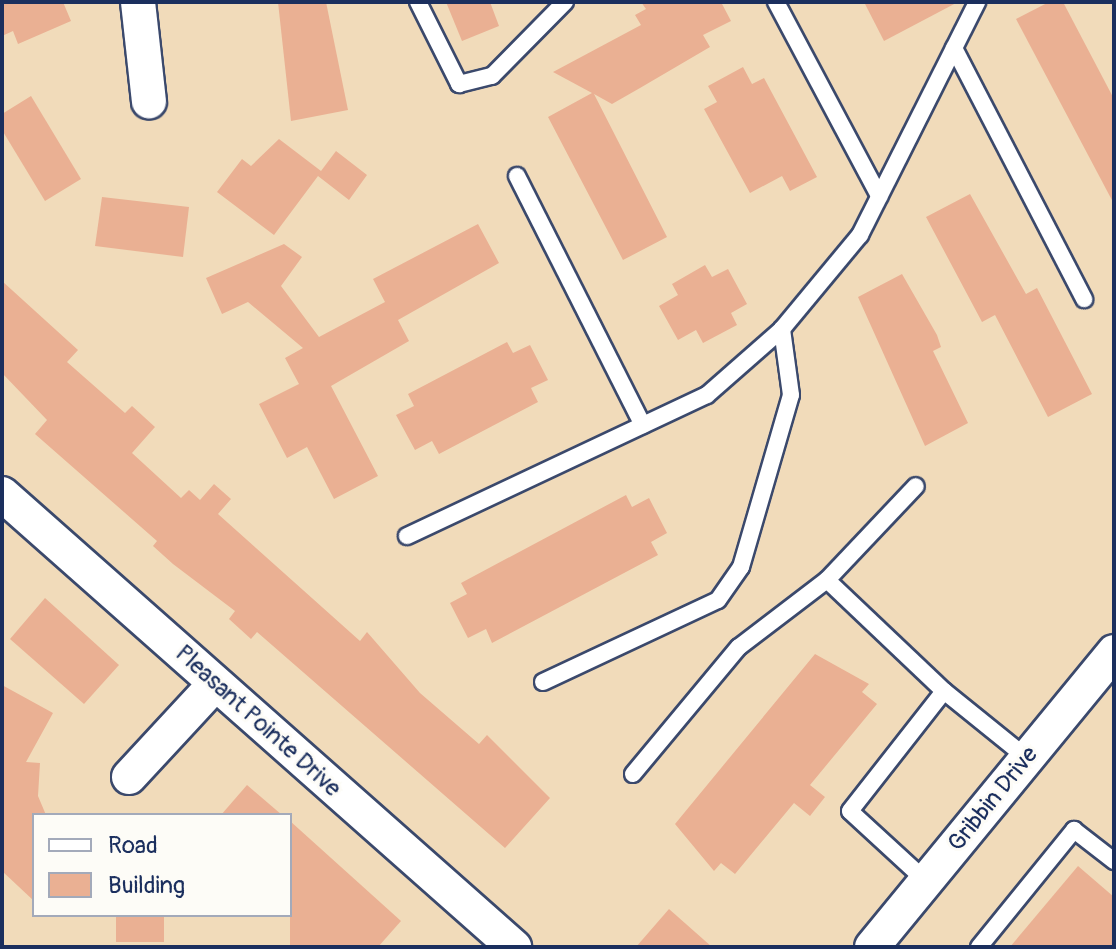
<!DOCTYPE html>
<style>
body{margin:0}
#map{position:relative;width:1116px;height:949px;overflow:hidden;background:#f1dbba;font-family:Pangolin,sans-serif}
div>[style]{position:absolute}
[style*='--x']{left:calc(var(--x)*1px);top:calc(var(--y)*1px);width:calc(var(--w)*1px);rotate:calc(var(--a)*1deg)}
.building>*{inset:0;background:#eab093}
.roads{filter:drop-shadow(2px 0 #3b496c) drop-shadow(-2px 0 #3b496c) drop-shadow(0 2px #3b496c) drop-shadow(0 -2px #3b496c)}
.service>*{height:16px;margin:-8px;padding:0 8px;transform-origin:8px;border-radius:8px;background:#fff}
.minor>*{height:34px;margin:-17px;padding:0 17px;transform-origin:17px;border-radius:17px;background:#fff}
span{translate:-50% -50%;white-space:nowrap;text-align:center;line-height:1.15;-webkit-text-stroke:6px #fdfcf7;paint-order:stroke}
.street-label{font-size:24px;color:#1b2f5e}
.frame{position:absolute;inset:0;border:4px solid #1b2f5e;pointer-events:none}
.legend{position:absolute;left:32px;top:813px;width:260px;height:104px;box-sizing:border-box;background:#fdfcf7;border:2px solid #a3aaba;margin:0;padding:10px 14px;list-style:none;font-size:24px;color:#1b2f5e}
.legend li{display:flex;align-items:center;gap:16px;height:40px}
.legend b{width:40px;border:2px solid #a3aaba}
</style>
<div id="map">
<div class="building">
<div style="clip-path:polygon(2px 2px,63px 2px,71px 21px,18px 44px,13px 31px,2px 36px)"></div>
<div style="clip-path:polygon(278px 2px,326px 2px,348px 110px,291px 121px)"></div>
<div style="clip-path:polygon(446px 2px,490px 2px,499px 26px,462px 41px)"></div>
<div style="clip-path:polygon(641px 2px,721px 2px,731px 21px,703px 35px,710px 47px,640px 88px,612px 104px,594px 94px,667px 237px,623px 260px,548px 117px,592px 93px,553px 72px,641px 25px,635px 15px,646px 9px)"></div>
<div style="clip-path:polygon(864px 2px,958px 2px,884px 41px)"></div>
<div style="clip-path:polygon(1049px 2px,1063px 2px,1114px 99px,1114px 204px,1016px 19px)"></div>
<div style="clip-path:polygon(743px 67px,752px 84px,764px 78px,817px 177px,790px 191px,782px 176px,750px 193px,704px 109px,717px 102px,708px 86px)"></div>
<div style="clip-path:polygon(31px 96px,81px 179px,45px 201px,2px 130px,2px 114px)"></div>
<div style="clip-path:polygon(279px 139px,321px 171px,336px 151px,367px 175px,349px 200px,318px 176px,274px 235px,217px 192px,242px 159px,251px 166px)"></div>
<div style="clip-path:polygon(970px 194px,1026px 294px,1037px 288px,1092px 394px,1048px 417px,995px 315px,982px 322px,926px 217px)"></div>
<div style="clip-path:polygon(102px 197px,189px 207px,183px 257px,95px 246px)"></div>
<div style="clip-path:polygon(478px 224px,499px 263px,398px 320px,409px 341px,331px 386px,378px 476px,334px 499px,307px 447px,287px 458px,259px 404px,299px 384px,285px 358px,303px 348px,248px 302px,222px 314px,206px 278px,284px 244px,302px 257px,281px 286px,319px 337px,385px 302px,373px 279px)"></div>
<div style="clip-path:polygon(705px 265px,712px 277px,728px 269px,747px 304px,731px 313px,737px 325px,703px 343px,696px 330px,678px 340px,659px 306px,678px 295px,672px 284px)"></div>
<div style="clip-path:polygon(902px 274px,937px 335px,941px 347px,933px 351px,968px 423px,925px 446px,858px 297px)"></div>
<div style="clip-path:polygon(2px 281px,78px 350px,67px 362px,125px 413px,132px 406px,155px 427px,132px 453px,181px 498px,189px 490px,200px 500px,214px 484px,231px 499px,218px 514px,360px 641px,367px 632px,420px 693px,479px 744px,487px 735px,550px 798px,505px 848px,257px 632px,251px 639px,229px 619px,235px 611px,173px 564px,153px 546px,157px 541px,35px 434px,47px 420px,2px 373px)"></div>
<div style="clip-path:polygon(507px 342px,513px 353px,530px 345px,548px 380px,531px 388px,538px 402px,439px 454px,432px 441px,415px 450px,396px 415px,414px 406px,408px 394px)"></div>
<div style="clip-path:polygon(626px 495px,632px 507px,649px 498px,667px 533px,651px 542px,658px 555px,492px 643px,486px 629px,468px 638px,450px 603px,467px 594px,461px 583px)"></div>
<div style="clip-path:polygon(45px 598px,119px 665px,84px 704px,10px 639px)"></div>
<div style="clip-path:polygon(815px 654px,869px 684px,862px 692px,877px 704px,810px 785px,825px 797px,810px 816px,794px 803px,735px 874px,721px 863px,714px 871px,675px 824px)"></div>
<div style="clip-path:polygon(2px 685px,53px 713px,26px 762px,40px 763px,38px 796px,46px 815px,34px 815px,34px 901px,2px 871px)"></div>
<div style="clip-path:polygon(247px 785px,282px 815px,221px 815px)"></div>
<div style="clip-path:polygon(290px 821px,401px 921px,378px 947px,290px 947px)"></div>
<div style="clip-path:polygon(1078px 866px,1114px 897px,1114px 947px,1010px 947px)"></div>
<div style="clip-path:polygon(669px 909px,712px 947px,636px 947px)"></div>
<div style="clip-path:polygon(116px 915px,164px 915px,164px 942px,116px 942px)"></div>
</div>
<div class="roads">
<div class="service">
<div style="--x:418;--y:2;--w:92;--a:63.4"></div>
<div style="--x:459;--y:84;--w:34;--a:-14"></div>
<div style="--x:492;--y:76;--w:104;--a:-45.4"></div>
<div style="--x:776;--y:2;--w:220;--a:62"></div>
<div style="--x:954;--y:48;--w:283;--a:62.6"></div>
<div style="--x:517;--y:176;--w:279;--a:63.2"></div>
<div style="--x:407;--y:536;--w:331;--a:-25.2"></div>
<div style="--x:707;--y:395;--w:100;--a:-41.3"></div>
<div style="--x:782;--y:329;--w:122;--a:-50.3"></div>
<div style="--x:860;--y:235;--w:261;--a:-63.3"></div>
<div style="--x:827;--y:580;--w:129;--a:-46.6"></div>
<div style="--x:543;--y:682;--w:193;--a:-25.1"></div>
<div style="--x:718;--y:600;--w:40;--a:-55.1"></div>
<div style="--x:741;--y:567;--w:179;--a:-73.8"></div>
<div style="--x:791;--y:395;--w:67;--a:-97.8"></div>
<div style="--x:633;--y:774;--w:165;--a:-50.2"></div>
<div style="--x:739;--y:647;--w:111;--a:-37.3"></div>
<div style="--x:827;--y:580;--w:161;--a:43.5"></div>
<div style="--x:926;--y:881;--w:103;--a:-137.4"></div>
<div style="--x:850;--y:811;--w:152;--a:-51.9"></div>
<div style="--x:944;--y:691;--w:107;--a:38.9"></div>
<div style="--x:979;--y:947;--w:151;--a:-50.9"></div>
<div style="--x:1074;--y:830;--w:51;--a:37.8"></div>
</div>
<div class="minor">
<div style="--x:138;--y:2;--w:100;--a:83.7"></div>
<div style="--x:2;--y:494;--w:684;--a:41.5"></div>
<div style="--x:129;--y:777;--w:127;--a:-47.2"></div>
<div style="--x:872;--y:947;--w:382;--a:-50.6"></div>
</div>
</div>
<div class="street-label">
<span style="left:258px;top:721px;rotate:42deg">Pleasant Pointe Drive</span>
<span style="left:993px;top:799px;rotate:-51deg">Gribbin Drive</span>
</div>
<div class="frame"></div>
<ul class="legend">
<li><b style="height:10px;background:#fff"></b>Road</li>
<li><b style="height:22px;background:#eab093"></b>Building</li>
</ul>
</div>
